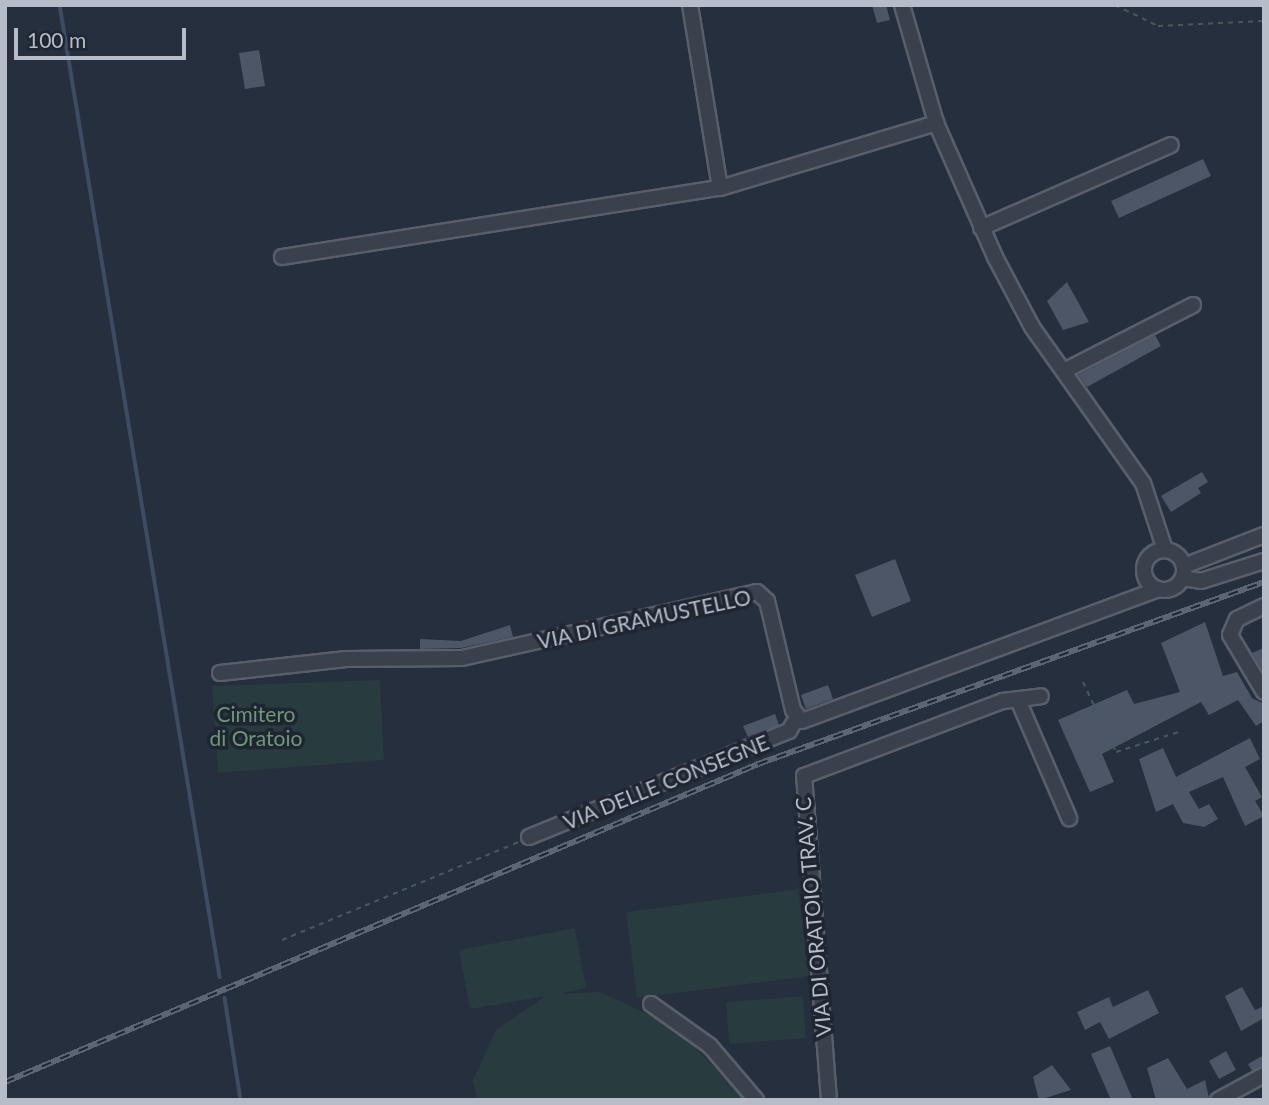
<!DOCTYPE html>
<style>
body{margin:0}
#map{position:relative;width:1269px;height:1105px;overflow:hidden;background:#262f3d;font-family:Lato,sans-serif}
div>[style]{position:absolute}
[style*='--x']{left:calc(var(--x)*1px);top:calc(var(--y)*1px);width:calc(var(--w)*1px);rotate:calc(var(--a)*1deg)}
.green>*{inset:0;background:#283b3e}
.stream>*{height:3.5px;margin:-1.75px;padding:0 1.75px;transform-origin:1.75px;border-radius:1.75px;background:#3c4c65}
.building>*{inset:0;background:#4c5666}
.path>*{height:2px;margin-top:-1px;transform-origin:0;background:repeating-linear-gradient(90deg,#46585b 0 5px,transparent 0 10px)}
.roads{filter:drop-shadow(2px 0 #585f6b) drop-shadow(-2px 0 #585f6b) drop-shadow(0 2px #585f6b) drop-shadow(0 -2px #585f6b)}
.minor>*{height:14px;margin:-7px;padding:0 7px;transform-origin:7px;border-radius:7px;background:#3a414d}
.minor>.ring{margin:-7px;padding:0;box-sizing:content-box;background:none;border:14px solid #3a414d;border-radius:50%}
.rail>*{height:6px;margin-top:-3px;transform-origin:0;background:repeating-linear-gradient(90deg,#1f2632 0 10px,#5c6574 0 20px);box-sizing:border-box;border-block:2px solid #5c6574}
span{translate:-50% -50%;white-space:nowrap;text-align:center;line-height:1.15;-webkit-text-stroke:7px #1f2632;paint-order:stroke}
.street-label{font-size:21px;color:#b6bcc8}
.park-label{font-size:21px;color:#6e9779}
.frame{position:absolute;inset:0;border:7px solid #b6bcc8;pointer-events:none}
.scale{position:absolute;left:14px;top:28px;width:172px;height:32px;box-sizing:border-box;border:4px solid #b6bcc8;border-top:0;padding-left:9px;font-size:21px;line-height:24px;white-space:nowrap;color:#b6bcc8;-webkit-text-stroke:5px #1f2632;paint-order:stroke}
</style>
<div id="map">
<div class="green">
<div style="clip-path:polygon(380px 680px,384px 760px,218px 773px,212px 686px)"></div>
<div style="clip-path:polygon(798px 889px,809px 976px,637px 998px,626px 912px)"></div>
<div style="clip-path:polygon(575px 928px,586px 988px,558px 994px,600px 992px,672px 1025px,747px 1100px,477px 1100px,473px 1080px,496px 1030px,546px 996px,470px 1009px,459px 950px)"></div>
<div style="clip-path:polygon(803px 996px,806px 1038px,729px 1044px,726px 1002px)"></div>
</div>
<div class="stream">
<div style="--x:60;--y:5;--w:985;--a:80.65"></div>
<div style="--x:225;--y:998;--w:103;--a:81.1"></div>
</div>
<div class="building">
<div style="clip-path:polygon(872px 5px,886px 5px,890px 20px,877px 23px)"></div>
<div style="clip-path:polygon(259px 50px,265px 86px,245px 89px,239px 53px)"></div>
<div style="clip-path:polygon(1203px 159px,1211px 176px,1119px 218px,1111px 201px)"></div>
<div style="clip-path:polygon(1067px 282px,1089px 322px,1063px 330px,1047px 301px)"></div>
<div style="clip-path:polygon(1155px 335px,1161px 346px,1087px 387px,1078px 375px)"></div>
<div style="clip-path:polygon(1202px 472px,1208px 482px,1198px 488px,1201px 493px,1171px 512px,1161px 496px)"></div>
<div style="clip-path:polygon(895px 559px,911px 601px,872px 617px,855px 575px)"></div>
<div style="clip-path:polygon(1205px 622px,1223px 676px,1237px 672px,1252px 698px,1264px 704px,1264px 721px,1256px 726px,1238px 700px,1209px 715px,1201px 702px,1102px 754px,1114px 782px,1090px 792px,1058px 720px,1127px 690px,1134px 704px,1180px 692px,1161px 643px)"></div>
<div style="clip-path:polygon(510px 625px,513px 637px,461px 648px,420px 649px,420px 639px,461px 641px)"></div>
<div style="clip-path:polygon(1264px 648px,1264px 673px,1252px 653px)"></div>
<div style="clip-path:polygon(828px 685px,833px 699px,806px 709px,801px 695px)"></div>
<div style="clip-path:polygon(775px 714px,779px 725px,748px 737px,743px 726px)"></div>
<div style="clip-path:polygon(1250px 738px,1260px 759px,1245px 767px,1262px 797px,1255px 801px,1264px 816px,1245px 826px,1223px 777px,1189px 792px,1199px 809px,1209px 804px,1218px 819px,1204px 827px,1183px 823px,1173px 804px,1156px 812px,1139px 759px,1163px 748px,1176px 777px)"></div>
<div style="clip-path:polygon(1242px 987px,1255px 1010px,1264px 1006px,1264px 1018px,1241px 1031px,1225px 996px)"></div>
<div style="clip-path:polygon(1148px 990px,1159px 1013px,1109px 1039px,1100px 1022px,1085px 1030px,1077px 1012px,1109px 997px,1113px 1007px)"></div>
<div style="clip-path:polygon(1110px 1046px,1133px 1100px,1111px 1100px,1091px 1054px)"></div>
<div style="clip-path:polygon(1226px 1051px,1236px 1070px,1219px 1079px,1209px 1061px)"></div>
<div style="clip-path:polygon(1264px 1055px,1264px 1065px,1252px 1071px,1248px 1064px)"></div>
<div style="clip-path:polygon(1168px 1058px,1187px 1089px,1205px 1080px,1209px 1098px,1156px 1100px,1147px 1068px)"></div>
<div style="clip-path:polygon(1052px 1065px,1071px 1090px,1039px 1100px,1033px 1077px)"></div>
</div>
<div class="path">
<div style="--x:1115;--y:5;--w:48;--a:26"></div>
<div style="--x:1158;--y:26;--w:106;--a:-2.7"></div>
<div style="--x:1083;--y:682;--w:77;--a:64.8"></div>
<div style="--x:1116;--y:752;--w:69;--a:-17.7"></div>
<div style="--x:282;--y:940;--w:256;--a:-22.5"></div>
</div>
<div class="roads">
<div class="minor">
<div style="--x:690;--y:5;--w:185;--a:80.7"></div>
<div style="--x:902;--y:5;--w:123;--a:73.9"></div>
<div style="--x:936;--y:123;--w:146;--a:66.2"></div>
<div style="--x:995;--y:257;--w:79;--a:62.1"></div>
<div style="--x:1032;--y:327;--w:191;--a:54.6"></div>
<div style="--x:1143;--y:483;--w:71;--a:71.8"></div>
<div style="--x:981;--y:228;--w:207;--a:-23.6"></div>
<div style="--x:282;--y:257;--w:443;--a:-9"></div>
<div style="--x:720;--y:188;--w:226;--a:-16.7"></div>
<div style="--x:1064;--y:371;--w:145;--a:-27.1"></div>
<div class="ring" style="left:1144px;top:550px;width:26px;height:26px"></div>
<div style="--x:1184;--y:566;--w:86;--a:-21.2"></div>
<div style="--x:1183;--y:578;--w:18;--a:9"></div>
<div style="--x:1201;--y:581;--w:66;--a:-17.6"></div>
<div style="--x:1264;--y:606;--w:30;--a:154"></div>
<div style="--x:1237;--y:619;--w:17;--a:114"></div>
<div style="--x:1230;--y:635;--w:66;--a:59.2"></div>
<div style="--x:220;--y:673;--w:127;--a:-6.3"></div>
<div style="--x:346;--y:659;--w:116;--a:-0.5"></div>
<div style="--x:462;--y:658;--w:302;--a:-12.6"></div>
<div style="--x:757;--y:592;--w:13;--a:42"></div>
<div style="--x:767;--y:601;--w:112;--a:76.6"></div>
<div style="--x:793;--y:710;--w:14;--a:51"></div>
<div style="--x:802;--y:721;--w:380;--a:-20.3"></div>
<div style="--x:1018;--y:700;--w:129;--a:66.6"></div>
<div style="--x:529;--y:837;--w:281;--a:-22.2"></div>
<div style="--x:789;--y:731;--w:14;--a:-60"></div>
<div style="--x:651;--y:1004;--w:72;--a:35.4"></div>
<div style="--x:710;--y:1046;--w:71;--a:49.6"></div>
<div style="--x:829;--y:1100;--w:325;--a:-94.4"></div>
<div style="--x:804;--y:776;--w:213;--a:-20.7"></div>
<div style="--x:1003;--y:701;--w:38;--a:-7"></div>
<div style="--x:1218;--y:1100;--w:52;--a:-28.5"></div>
</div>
</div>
<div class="rail">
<div style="--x:5;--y:1082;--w:817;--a:-22.89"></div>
<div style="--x:758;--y:764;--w:538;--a:-19.78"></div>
</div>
<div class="street-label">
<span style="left:644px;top:619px;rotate:-12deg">VIA DI GRAMUSTELLO</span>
<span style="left:666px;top:782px;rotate:-22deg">VIA DELLE CONSEGNE</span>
<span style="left:813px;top:917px;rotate:-95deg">VIA DI ORATOIO TRAV. C</span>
</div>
<div class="park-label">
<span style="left:256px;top:726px">Cimitero<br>di Oratoio</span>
</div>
<div class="frame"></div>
<div class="scale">100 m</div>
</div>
